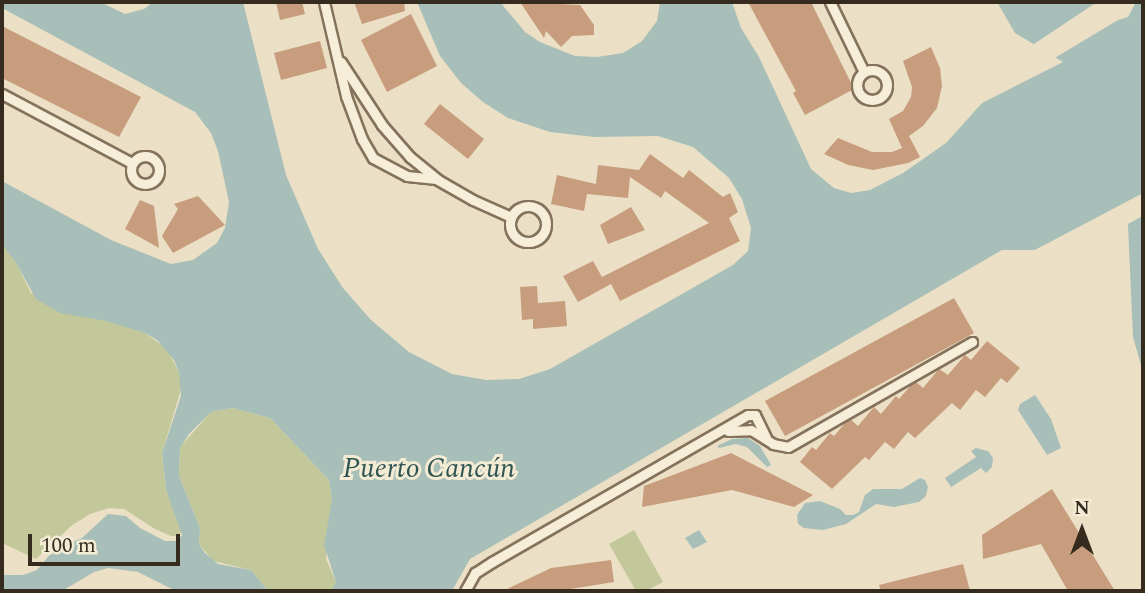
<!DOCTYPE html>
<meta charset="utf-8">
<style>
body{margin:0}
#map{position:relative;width:1145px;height:593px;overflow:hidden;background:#ebe0c5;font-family:Spectral,serif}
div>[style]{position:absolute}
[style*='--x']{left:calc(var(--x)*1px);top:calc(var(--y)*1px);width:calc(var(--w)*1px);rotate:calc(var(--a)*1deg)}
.green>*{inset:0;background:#c2c89a}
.water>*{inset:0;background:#a7bfb8}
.pier>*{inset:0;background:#ebe0c5}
.building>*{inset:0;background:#c79d7e}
.roads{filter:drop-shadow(2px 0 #85725d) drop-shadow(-2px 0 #85725d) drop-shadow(0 2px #85725d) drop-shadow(0 -2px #85725d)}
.street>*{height:9px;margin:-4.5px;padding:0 4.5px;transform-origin:4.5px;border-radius:4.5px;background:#f6eed8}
.street>.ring{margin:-4.5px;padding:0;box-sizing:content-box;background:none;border:9px solid #f6eed8;border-radius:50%}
span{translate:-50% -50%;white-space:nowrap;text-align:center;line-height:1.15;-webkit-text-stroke:6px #f3ebd4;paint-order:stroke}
.water-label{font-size:28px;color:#305553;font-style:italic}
.frame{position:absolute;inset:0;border:4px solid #362b1f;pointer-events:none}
.north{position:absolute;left:1047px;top:495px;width:70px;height:70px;-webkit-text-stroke:5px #f3ebd4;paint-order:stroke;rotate:0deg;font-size:19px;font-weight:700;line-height:28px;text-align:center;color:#362b1f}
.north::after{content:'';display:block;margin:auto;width:24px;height:32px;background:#362b1f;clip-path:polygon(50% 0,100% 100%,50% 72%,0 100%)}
.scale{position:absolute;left:28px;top:534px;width:152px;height:32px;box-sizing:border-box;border:4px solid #362b1f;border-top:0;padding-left:9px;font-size:21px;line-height:24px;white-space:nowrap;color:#362b1f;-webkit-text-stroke:5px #f3ebd4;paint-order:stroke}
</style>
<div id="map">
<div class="green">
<div style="clip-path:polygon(2px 244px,16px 263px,31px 293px,145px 333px,167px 349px,179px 372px,182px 386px,162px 453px,166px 490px,182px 530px,179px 536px,171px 536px,155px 529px,124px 509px,109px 508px,90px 514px,71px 526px,36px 559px,2px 543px)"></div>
<div style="clip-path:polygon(233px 408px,270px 418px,329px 480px,332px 500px,326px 559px,336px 582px,331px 591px,268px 591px,251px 570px,213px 561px,199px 544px,200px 528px,179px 476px,180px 447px,211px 412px)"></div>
<div style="clip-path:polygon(634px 530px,663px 582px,646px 591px,636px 591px,609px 544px)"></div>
</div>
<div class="water">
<div style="clip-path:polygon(2px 2px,100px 2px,125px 14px,144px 9px,153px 2px,243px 2px,286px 175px,318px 249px,343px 288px,371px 320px,409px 352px,452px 374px,486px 380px,519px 379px,550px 369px,733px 265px,748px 251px,751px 228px,742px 199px,729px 178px,693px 147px,658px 136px,594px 137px,550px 132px,508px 118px,483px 102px,461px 83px,440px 56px,417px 2px,500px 2px,525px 32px,540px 42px,575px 56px,597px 57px,623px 53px,642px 41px,657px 21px,660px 2px,732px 2px,741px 28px,759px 57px,811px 169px,834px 188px,851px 193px,870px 190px,903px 173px,946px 143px,982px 103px,1063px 62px,1015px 33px,997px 2px,1143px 2px,1143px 372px,1133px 337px,1127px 203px,1035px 250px,1002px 250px,470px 559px,452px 591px,331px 591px,336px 582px,324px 545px,332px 500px,329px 480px,270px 418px,233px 408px,211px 412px,189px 434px,180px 448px,179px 476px,200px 528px,199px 544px,205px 553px,218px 564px,251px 570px,268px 591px,176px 591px,138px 572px,108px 568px,94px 572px,62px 591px,2px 591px,2px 575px,23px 575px,37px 570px,53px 551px,82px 538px,108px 514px,126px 516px,140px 528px,165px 541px,178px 541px,182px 535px,166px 490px,162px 453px,181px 396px,179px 372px,174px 360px,157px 340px,145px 333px,106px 321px,60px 313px,36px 299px,16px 263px,2px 244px,2px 181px,111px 240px,171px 264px,193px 260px,217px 243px,225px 228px,229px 202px,218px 151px,211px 133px,195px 112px,2px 8px)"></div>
<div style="clip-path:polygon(1035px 395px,1051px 419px,1061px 448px,1047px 455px,1018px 410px,1020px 404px)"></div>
<div style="clip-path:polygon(748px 438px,760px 446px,771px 465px,767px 467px,747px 447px,735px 444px,719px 448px,717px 446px,732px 439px)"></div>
<div style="clip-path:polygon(976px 448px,988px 451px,993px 458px,992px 467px,986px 473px,981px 468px,951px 487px,945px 478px,976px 457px,971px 451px)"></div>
<div style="clip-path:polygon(920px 478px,925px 480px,928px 487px,926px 496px,919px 502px,894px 507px,876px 504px,846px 524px,823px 530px,804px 528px,798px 524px,797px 515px,805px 503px,820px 501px,840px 509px,846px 515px,853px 515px,859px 512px,865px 495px,873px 489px,902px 489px)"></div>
<div style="clip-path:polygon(699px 530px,707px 542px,693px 549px,685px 538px)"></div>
</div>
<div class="pier">
<div style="clip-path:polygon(1097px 2px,1136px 2px,1128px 17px,1118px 20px,1053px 59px,1031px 46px)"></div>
<div style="clip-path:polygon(1032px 73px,982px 103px,936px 150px,959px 120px,980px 100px)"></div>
<div style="clip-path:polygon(1143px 193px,1143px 216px,1126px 225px,1124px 207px,1036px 254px,1014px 255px,1002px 250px,1035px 250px)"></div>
</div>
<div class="building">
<div style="clip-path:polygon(276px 2px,302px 2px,305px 14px,280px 20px)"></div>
<div style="clip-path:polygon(354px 2px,404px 2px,405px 11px,362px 24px)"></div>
<div style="clip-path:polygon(520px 2px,580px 5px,594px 25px,594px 35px,572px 36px,561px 47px,546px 31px,544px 38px)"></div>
<div style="clip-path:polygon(748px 2px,811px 2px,854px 89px,805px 115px,793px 93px,796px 91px)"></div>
<div style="clip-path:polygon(411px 14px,437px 66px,387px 92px,361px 40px)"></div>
<div style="clip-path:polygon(2px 26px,141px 97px,119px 137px,2px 78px)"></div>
<div style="clip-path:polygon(320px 41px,327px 68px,281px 80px,274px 53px)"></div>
<div style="clip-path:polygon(931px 47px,940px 68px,942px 86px,937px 108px,923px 126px,909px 136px,920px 157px,908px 163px,873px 170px,848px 165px,824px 154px,838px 138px,872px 152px,892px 152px,902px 148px,889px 119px,903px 111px,911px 97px,912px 87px,903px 61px)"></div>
<div style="clip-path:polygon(440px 104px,484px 139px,468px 159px,424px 124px)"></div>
<div style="clip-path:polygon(650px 154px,683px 178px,689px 170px,723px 197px,730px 193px,738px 212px,729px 218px,740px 241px,620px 301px,611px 284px,578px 302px,563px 276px,593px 261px,602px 277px,709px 223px,665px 191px,661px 198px,630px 177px,628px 198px,587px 194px,584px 211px,551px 204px,557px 175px,596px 184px,598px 165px,639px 170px)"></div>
<div style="clip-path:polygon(198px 196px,225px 225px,173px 253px,162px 236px,178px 209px,174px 204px)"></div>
<div style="clip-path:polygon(140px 200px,154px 206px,159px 248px,125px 229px)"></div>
<div style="clip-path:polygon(631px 207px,645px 230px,608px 244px,600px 225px)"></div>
<div style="clip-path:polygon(537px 286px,538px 303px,565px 301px,567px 326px,533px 329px,533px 319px,522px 320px,520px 287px)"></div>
<div style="clip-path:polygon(954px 298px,974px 333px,785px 436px,765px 401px)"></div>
<div style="clip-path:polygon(987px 341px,1020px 368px,1007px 383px,1001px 378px,985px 397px,976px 390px,960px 410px,952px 403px,915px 438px,908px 432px,894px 449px,885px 442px,869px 460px,865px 457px,832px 489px,800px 462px,812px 447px,816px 450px,830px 433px,834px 436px,846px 422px,850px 419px,858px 426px,874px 407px,881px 414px,896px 396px,899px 399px,912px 384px,916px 382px,923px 388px,939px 369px,948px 375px,965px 355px,971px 360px)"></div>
<div style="clip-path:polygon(731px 453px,813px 495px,794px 507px,732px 490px,642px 507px,644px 486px)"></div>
<div style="clip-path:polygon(1052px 489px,1115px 591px,1068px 591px,1041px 544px,983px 559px,982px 535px)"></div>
<div style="clip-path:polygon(611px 560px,614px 582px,558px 591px,503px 591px,551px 568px)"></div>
<div style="clip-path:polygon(963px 564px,970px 591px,881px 591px,879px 585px)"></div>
</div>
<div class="roads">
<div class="street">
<div style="--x:324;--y:2;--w:97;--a:76.8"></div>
<div style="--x:346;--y:96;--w:46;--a:69.6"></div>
<div style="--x:362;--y:139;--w:22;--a:60"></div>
<div style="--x:373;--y:158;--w:38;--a:28"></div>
<div style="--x:407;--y:176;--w:29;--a:6"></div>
<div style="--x:830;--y:2;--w:78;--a:64.1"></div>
<div style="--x:341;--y:62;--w:75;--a:56.9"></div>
<div style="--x:382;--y:125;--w:43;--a:48.8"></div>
<div style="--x:410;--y:157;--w:36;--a:39"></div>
<div style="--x:438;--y:180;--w:40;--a:29.7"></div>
<div style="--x:473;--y:200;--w:42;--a:24.1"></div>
<div class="ring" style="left:857px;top:70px;width:21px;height:21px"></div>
<div style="--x:2;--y:94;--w:147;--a:28"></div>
<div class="ring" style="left:131px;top:156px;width:19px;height:19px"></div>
<div class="ring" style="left:510px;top:206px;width:27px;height:27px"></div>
<div style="--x:728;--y:431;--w:23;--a:-2"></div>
<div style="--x:751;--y:430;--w:26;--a:32"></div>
<div style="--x:773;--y:444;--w:15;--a:11"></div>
<div style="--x:788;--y:447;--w:212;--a:-29.7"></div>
<div style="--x:465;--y:591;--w:21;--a:-61"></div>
<div style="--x:475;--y:573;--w:20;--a:-33"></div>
<div style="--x:492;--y:562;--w:295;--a:-29.9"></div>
<div style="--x:748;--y:415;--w:7;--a:0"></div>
<div style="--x:755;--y:415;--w:25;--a:64"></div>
</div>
</div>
<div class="water-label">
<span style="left:429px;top:469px">Puerto Cancún</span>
</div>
<div class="frame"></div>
<div class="north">N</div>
<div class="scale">100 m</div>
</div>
